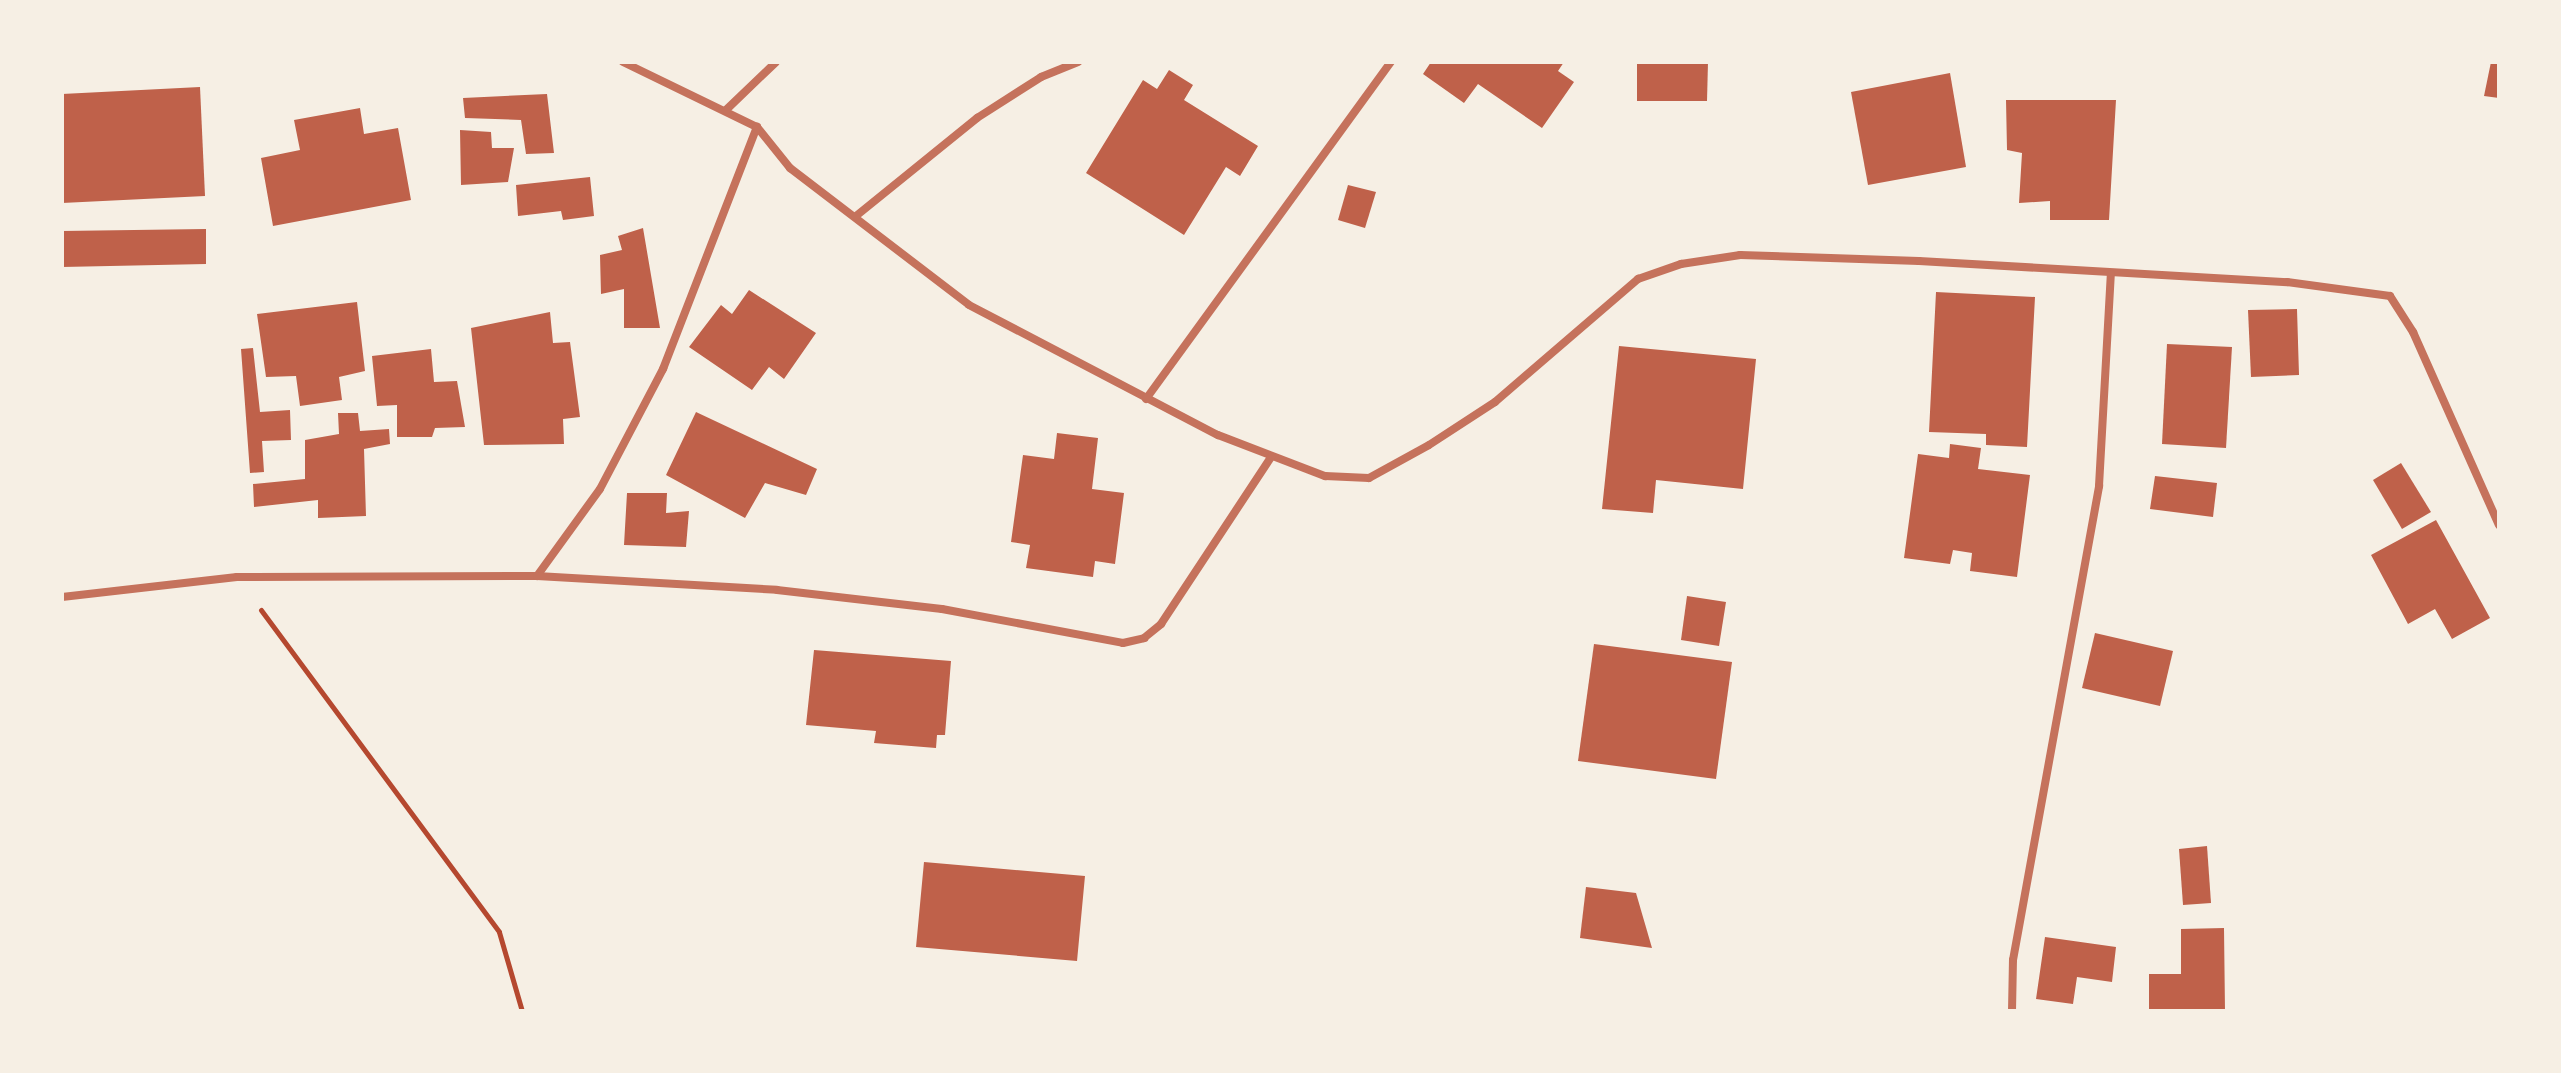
<!DOCTYPE html>
<style>
body{margin:0}
#map{position:relative;width:2561px;height:1073px;overflow:hidden;background:#f6efe4;font-family:Georgia,serif}
div>[style]{position:absolute}
[style*='--x']{left:calc(var(--x)*1px);top:calc(var(--y)*1px);width:calc(var(--w)*1px);rotate:calc(var(--a)*1deg)}
.building>*{inset:0;background:#bf614a}
.path>*{height:5px;margin:-2.5px;padding:0 2.5px;transform-origin:2.5px;border-radius:2.5px;background:#b5482f}
.minor>*{height:8px;margin:-4px;padding:0 4px;transform-origin:4px;border-radius:4px;background:#c5725c}
span{translate:-50% -50%;white-space:nowrap;text-align:center;line-height:1.15;-webkit-text-stroke:6px #f6efe4;paint-order:stroke}
.frame{position:absolute;inset:0;border:64px solid #f6efe4;pointer-events:none}
</style>
<div id="map">
<div class="building">
<div style="clip-path:polygon(1431px 62px,1564px 62px,1558px 71px,1574px 82px,1542px 128px,1478px 84px,1464px 103px,1423px 74px)"></div>
<div style="clip-path:polygon(1637px 62px,1708px 62px,1707px 101px,1637px 101px)"></div>
<div style="clip-path:polygon(2491px 62px,2499px 62px,2499px 98px,2484px 96px)"></div>
<div style="clip-path:polygon(1169px 70px,1193px 85px,1184px 100px,1258px 146px,1240px 176px,1226px 167px,1184px 235px,1086px 173px,1143px 80px,1157px 89px)"></div>
<div style="clip-path:polygon(1950px 73px,1966px 167px,1868px 185px,1851px 92px)"></div>
<div style="clip-path:polygon(200px 87px,205px 196px,62px 203px,62px 94px)"></div>
<div style="clip-path:polygon(547px 94px,554px 153px,526px 154px,521px 120px,465px 118px,463px 98px)"></div>
<div style="clip-path:polygon(2006px 100px,2116px 100px,2109px 220px,2050px 220px,2050px 201px,2019px 203px,2022px 153px,2007px 150px)"></div>
<div style="clip-path:polygon(360px 108px,364px 134px,398px 128px,411px 200px,273px 226px,261px 158px,300px 150px,294px 120px)"></div>
<div style="clip-path:polygon(460px 130px,491px 132px,492px 148px,514px 148px,508px 182px,461px 185px)"></div>
<div style="clip-path:polygon(590px 177px,594px 216px,563px 220px,561px 211px,518px 216px,516px 185px)"></div>
<div style="clip-path:polygon(1348px 185px,1376px 192px,1365px 228px,1338px 220px)"></div>
<div style="clip-path:polygon(643px 228px,660px 328px,624px 328px,624px 289px,601px 294px,600px 255px,622px 250px,618px 236px)"></div>
<div style="clip-path:polygon(206px 229px,206px 264px,62px 267px,62px 231px)"></div>
<div style="clip-path:polygon(749px 290px,816px 333px,784px 379px,769px 367px,752px 390px,689px 347px,721px 305px,732px 314px)"></div>
<div style="clip-path:polygon(1936px 292px,2035px 297px,2027px 447px,1986px 445px,1986px 434px,1929px 432px)"></div>
<div style="clip-path:polygon(357px 302px,365px 371px,339px 377px,342px 400px,300px 406px,296px 376px,266px 377px,257px 314px)"></div>
<div style="clip-path:polygon(2297px 309px,2299px 375px,2251px 377px,2248px 310px)"></div>
<div style="clip-path:polygon(550px 312px,553px 343px,570px 342px,580px 417px,563px 419px,564px 444px,484px 445px,471px 328px)"></div>
<div style="clip-path:polygon(2167px 344px,2232px 347px,2226px 448px,2162px 444px)"></div>
<div style="clip-path:polygon(1619px 346px,1756px 359px,1743px 489px,1656px 480px,1653px 513px,1602px 509px)"></div>
<div style="clip-path:polygon(253px 348px,260px 412px,290px 410px,291px 440px,262px 441px,264px 472px,250px 473px,241px 349px)"></div>
<div style="clip-path:polygon(431px 349px,434px 382px,457px 381px,465px 427px,435px 428px,432px 437px,397px 437px,397px 405px,377px 406px,372px 356px)"></div>
<div style="clip-path:polygon(696px 412px,817px 469px,806px 495px,765px 483px,745px 518px,666px 475px)"></div>
<div style="clip-path:polygon(338px 413px,358px 413px,360px 431px,389px 429px,390px 444px,364px 449px,366px 516px,318px 518px,318px 500px,254px 507px,253px 484px,305px 479px,305px 440px,339px 434px)"></div>
<div style="clip-path:polygon(1057px 433px,1098px 438px,1092px 489px,1124px 493px,1115px 564px,1095px 561px,1093px 577px,1026px 568px,1030px 545px,1011px 542px,1023px 455px,1054px 459px)"></div>
<div style="clip-path:polygon(1950px 444px,1981px 448px,1978px 469px,2030px 475px,2017px 577px,1970px 571px,1972px 553px,1953px 550px,1950px 564px,1904px 558px,1918px 454px,1949px 458px)"></div>
<div style="clip-path:polygon(2401px 463px,2431px 512px,2402px 529px,2373px 480px)"></div>
<div style="clip-path:polygon(2155px 476px,2217px 483px,2213px 517px,2150px 509px)"></div>
<div style="clip-path:polygon(627px 493px,667px 493px,666px 513px,689px 511px,686px 547px,624px 545px)"></div>
<div style="clip-path:polygon(2436px 520px,2490px 618px,2452px 639px,2435px 609px,2408px 624px,2371px 555px)"></div>
<div style="clip-path:polygon(1687px 596px,1726px 602px,1719px 646px,1681px 640px)"></div>
<div style="clip-path:polygon(2095px 633px,2173px 651px,2160px 706px,2082px 688px)"></div>
<div style="clip-path:polygon(1594px 644px,1732px 662px,1716px 779px,1578px 761px)"></div>
<div style="clip-path:polygon(814px 650px,951px 661px,945px 735px,937px 735px,936px 748px,874px 743px,876px 731px,806px 725px)"></div>
<div style="clip-path:polygon(2207px 846px,2211px 903px,2183px 905px,2179px 849px)"></div>
<div style="clip-path:polygon(924px 862px,1085px 876px,1077px 961px,916px 947px)"></div>
<div style="clip-path:polygon(1586px 887px,1636px 893px,1652px 948px,1580px 938px)"></div>
<div style="clip-path:polygon(2224px 928px,2225px 1011px,2149px 1011px,2149px 974px,2181px 974px,2181px 929px)"></div>
<div style="clip-path:polygon(2045px 937px,2116px 947px,2112px 982px,2077px 977px,2073px 1004px,2036px 999px)"></div>
</div>
<div class="path">
<div style="--x:261;--y:610;--w:400;--a:53.5"></div>
<div style="--x:499;--y:932;--w:82;--a:73.8"></div>
</div>
<div class="minor">
<div style="--x:623;--y:62;--w:149;--a:25.9"></div>
<div style="--x:757;--y:127;--w:53;--a:51.2"></div>
<div style="--x:790;--y:168;--w:225;--a:37.4"></div>
<div style="--x:969;--y:305;--w:281;--a:27.6"></div>
<div style="--x:1218;--y:435;--w:115;--a:21"></div>
<div style="--x:1325;--y:476;--w:44;--a:2.6"></div>
<div style="--x:1369;--y:478;--w:68;--a:-28.8"></div>
<div style="--x:1429;--y:445;--w:79;--a:-33.1"></div>
<div style="--x:1495;--y:402;--w:189;--a:-40.7"></div>
<div style="--x:1638;--y:279;--w:46;--a:-19.2"></div>
<div style="--x:1681;--y:264;--w:60;--a:-8.7"></div>
<div style="--x:1740;--y:255;--w:179;--a:1.9"></div>
<div style="--x:1919;--y:261;--w:369;--a:3.3"></div>
<div style="--x:2287;--y:282;--w:104;--a:7.7"></div>
<div style="--x:2390;--y:296;--w:43;--a:57.4"></div>
<div style="--x:2413;--y:332;--w:211;--a:66"></div>
<div style="--x:726;--y:110;--w:69;--a:-43.8"></div>
<div style="--x:856;--y:216;--w:156;--a:-39"></div>
<div style="--x:977;--y:118;--w:76;--a:-32.6"></div>
<div style="--x:1041;--y:77;--w:40;--a:-22"></div>
<div style="--x:1146;--y:399;--w:417;--a:-54"></div>
<div style="--x:537;--y:576;--w:107;--a:-54.1"></div>
<div style="--x:600;--y:489;--w:136;--a:-62.3"></div>
<div style="--x:663;--y:369;--w:260;--a:-68.8"></div>
<div style="--x:62;--y:597;--w:176;--a:-6.5"></div>
<div style="--x:237;--y:577;--w:300;--a:-0.2"></div>
<div style="--x:537;--y:576;--w:240;--a:3.3"></div>
<div style="--x:777;--y:590;--w:166;--a:6.6"></div>
<div style="--x:942;--y:609;--w:184;--a:10.6"></div>
<div style="--x:1123;--y:643;--w:22;--a:-13"></div>
<div style="--x:1144;--y:638;--w:22;--a:-39"></div>
<div style="--x:1161;--y:624;--w:200;--a:-56.6"></div>
<div style="--x:2012;--y:1011;--w:51;--a:-88.9"></div>
<div style="--x:2013;--y:960;--w:482;--a:-79.7"></div>
<div style="--x:2099;--y:486;--w:212;--a:-86.8"></div>
</div>
<div class="frame"></div>
</div>
